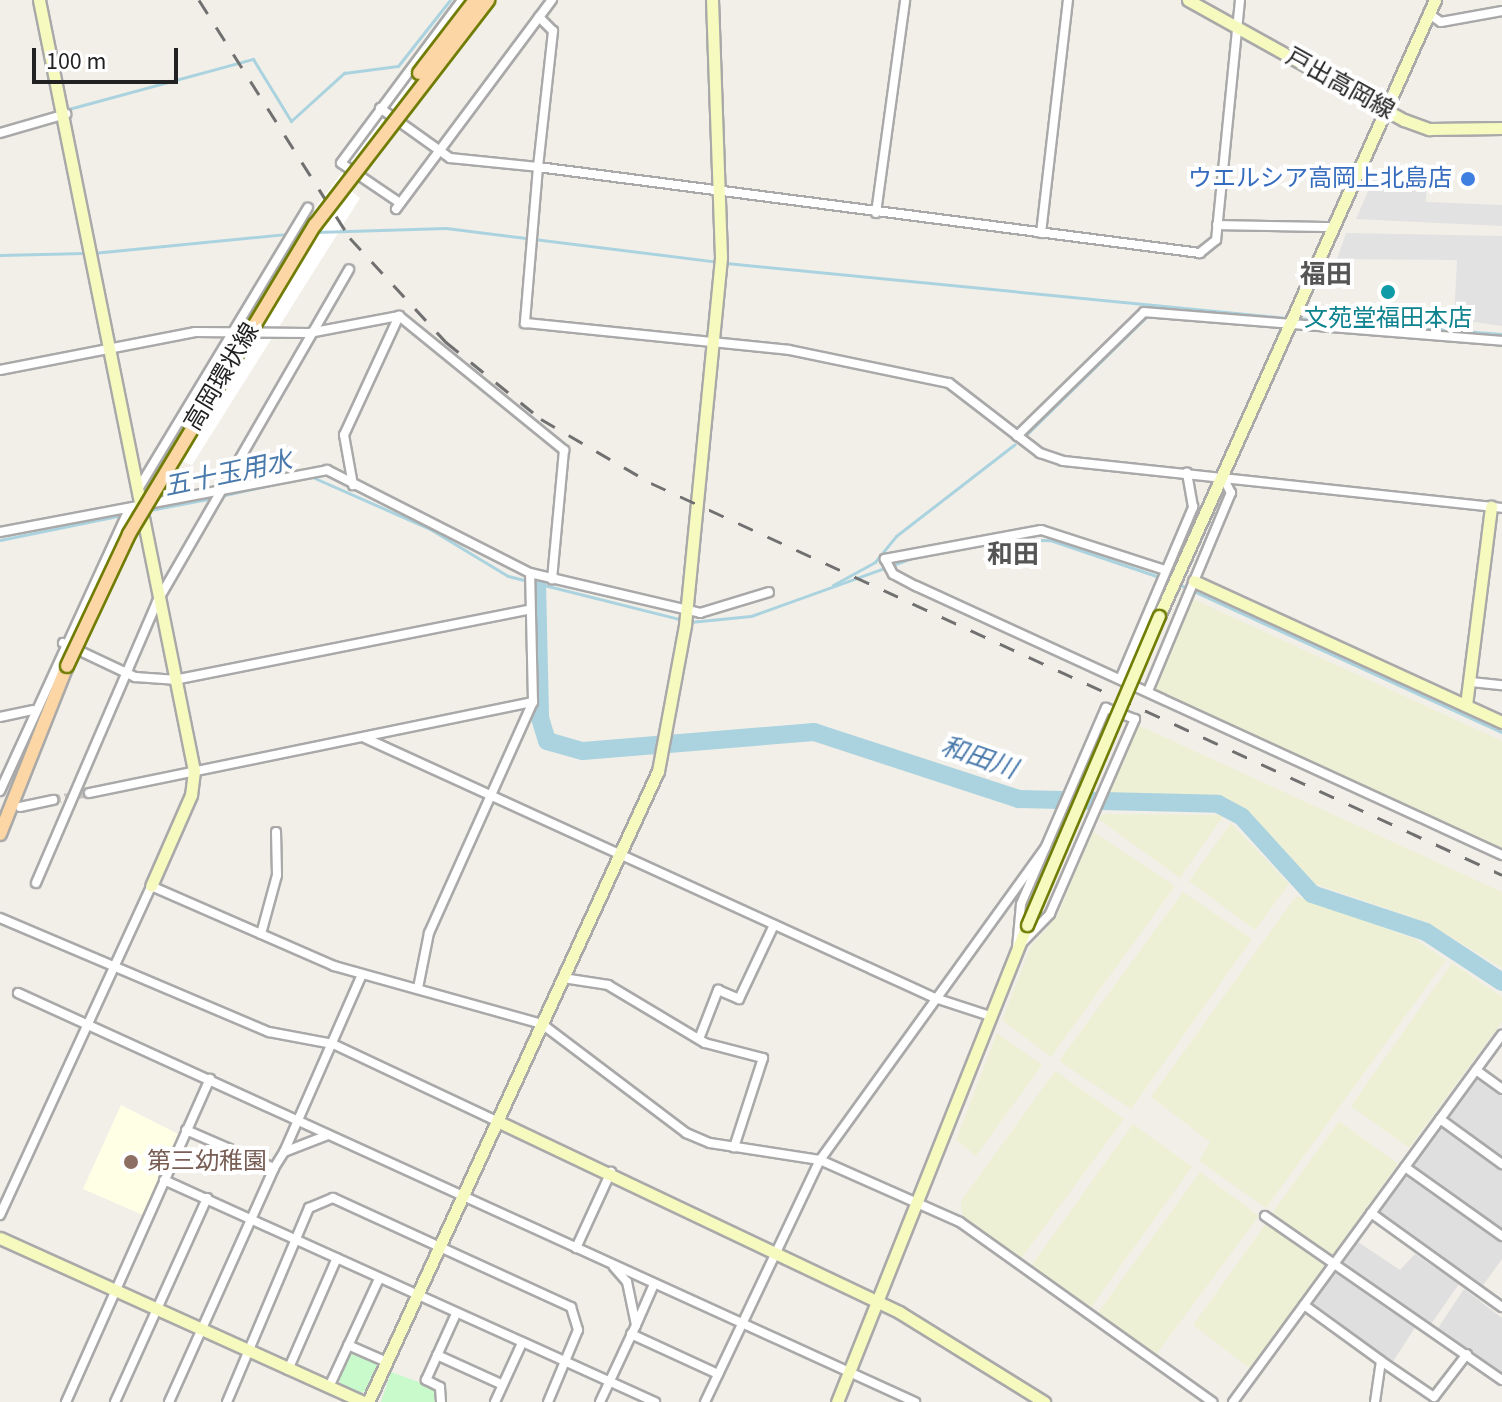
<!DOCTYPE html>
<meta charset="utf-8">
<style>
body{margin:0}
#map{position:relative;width:1502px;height:1402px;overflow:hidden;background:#f2efe9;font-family:"Source Sans 3","Noto Sans JP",sans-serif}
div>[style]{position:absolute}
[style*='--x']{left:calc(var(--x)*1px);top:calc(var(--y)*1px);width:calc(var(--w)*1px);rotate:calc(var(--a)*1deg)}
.residential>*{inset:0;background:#e0dfdf}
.education>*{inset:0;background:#ffffe5}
.farmland>*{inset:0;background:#eef0d5}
.park>*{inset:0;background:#c8facc}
.round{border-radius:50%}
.parking>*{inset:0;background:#e2e2e2}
.pier>*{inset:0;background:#fff}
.stream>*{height:3px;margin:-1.5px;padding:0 1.5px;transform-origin:1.5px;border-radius:1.5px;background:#aad3df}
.river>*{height:18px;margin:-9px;padding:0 9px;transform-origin:9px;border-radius:9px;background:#aad3df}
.street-tunnel>*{height:8px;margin-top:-4px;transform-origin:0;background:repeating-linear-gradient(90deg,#c8c6c1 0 8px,transparent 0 12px)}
.roads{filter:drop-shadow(2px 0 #a9a9a9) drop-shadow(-2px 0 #a9a9a9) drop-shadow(0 2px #a9a9a9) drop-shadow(0 -2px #a9a9a9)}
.street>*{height:8px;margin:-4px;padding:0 4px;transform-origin:4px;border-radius:4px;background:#fff}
.secondary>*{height:11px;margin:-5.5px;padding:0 5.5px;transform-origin:5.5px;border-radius:5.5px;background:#f7fabf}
.primary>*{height:12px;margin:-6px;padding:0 6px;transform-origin:6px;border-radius:6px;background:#fcd6a4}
.rail>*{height:3px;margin-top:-1.5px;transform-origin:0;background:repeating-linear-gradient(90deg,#707070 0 16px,transparent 0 32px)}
.bridges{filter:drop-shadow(2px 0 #707d05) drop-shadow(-2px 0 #707d05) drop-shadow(0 2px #707d05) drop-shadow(0 -2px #707d05)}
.secondary-bridge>*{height:11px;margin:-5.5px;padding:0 5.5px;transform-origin:5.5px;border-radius:5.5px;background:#f7fabf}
.primary-bridge>*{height:12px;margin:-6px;padding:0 6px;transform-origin:6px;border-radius:6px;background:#fcd6a4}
.dots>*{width:22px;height:22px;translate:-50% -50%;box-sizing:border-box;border:4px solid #fff;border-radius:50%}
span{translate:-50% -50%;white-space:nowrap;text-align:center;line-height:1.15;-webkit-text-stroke:8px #fff;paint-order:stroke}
.street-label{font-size:24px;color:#222}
.shop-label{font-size:24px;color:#366cbe}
.right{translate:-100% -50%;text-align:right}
.culture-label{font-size:24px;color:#0d838f}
.education-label{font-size:24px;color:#785e54}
.left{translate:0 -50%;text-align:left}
.neighbourhood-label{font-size:26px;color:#555;font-weight:700}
.water-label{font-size:26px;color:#4a7aab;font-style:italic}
.scale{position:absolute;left:32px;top:48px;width:146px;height:36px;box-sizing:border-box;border:4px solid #222;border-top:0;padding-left:10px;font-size:24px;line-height:28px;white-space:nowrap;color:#222;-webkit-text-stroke:6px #fff;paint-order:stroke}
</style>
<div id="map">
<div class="residential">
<div style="clip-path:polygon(1478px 1075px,1502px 1093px,1502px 1156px,1448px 1117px)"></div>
<div style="clip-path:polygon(1442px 1125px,1502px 1170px,1502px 1231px,1411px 1166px)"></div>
<div style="clip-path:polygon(1407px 1173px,1502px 1242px,1502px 1259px,1481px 1288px,1378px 1212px)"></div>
<div style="clip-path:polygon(1358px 1242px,1400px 1270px,1415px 1254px,1459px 1284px,1431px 1324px,1341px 1263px)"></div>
<div style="clip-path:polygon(1335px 1271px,1416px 1326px,1392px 1363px,1311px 1306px)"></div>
<div style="clip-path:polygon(1464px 1289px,1502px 1318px,1502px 1375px,1438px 1328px)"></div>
</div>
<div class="education">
<div style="clip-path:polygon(121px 1105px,180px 1135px,143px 1215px,83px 1189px)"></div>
</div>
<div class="farmland">
<div style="clip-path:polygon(1193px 599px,1502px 741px,1502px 850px,1154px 689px)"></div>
<div style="clip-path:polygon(1138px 725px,1502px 892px,1502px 968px,1426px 922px,1315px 884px,1251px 814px,1222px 796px,1105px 801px)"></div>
<div style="clip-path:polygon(1105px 814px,1224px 815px,1180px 878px,1097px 818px)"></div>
<div style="clip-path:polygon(1231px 823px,1289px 884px,1255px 930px,1189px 881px)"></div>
<div style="clip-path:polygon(1092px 831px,1175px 886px,1051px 1057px,1002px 1020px,1031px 946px,1057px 916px)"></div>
<div style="clip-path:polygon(1183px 892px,1252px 939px,1131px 1109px,1059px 1061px)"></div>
<div style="clip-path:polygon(1296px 896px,1415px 939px,1446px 960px,1266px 1208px,1199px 1161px,1210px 1142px,1151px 1097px)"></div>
<div style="clip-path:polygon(1452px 963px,1502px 997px,1502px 1022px,1409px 1148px,1351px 1106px)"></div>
<div style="clip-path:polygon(997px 1033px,1042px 1065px,976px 1156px,956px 1140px)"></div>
<div style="clip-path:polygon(1055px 1071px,1124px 1119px,1020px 1260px,963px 1219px,961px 1201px)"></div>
<div style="clip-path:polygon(1339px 1121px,1398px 1164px,1330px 1259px,1270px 1216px)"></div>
<div style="clip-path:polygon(1133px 1124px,1192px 1167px,1089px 1310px,1031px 1266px)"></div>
<div style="clip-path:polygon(1200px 1172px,1259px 1216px,1155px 1356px,1097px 1314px)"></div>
<div style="clip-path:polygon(1267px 1222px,1325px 1265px,1252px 1370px,1193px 1325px)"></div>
</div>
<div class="park">
<div class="round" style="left:338px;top:1353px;width:40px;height:40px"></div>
<div style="clip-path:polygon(391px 1372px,438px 1389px,436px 1402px,381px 1402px)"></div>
</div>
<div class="parking">
<div style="clip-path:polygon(1427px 171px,1426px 202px,1502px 205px,1502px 226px,1356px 219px,1376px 173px)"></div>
<div style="clip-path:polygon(1346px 233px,1502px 236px,1502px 326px,1454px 319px,1457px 260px,1337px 259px)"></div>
</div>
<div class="pier">
<div style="clip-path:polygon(471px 0,492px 0,347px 188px,360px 198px,192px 465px,178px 460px,113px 580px,104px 567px,130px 517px,302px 226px)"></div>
</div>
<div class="stream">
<div style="--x:65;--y:110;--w:195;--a:-15.2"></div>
<div style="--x:253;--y:59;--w:73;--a:58.5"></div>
<div style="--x:291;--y:121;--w:72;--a:-42.2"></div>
<div style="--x:344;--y:73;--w:54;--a:-7.4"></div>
<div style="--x:398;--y:66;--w:84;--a:-51.8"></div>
<div style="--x:0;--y:128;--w:60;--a:-16.3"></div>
<div style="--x:316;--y:232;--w:130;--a:-1.8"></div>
<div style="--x:446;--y:228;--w:274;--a:7.1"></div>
<div style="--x:93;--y:253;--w:196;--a:-5.6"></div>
<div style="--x:0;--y:255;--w:85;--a:-1.3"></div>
<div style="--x:726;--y:263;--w:564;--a:5.6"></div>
<div style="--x:1295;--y:318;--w:208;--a:4.4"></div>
<div style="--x:1026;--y:435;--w:168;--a:-44.5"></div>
<div style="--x:310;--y:476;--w:131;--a:23.8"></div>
<div style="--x:430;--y:529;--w:91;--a:31.1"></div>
<div style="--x:508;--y:576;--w:180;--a:14.1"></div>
<div style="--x:220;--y:496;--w:56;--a:-12.3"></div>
<div style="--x:150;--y:510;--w:64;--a:-10.8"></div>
<div style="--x:1014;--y:539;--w:36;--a:2"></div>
<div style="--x:1050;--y:540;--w:128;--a:18.7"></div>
<div style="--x:0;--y:540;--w:126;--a:-11.5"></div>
<div style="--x:1178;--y:584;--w:356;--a:24.6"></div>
<div style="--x:833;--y:585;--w:48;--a:-28.7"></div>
<div style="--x:875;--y:562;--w:33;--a:-51"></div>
<div style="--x:896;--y:536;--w:150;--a:-37.7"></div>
<div style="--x:690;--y:622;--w:61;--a:-5.6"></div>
<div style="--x:751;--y:616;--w:171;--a:-19.8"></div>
</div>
<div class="river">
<div style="--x:537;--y:582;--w:136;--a:88.7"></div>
<div style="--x:540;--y:718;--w:24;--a:73"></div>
<div style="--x:547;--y:741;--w:37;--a:16"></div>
<div style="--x:583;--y:751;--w:232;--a:-4.7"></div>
<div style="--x:814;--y:732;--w:216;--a:18.1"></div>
<div style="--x:1019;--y:799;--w:199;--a:1.4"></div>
<div style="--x:1218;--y:804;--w:27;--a:28"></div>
<div style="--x:1242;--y:817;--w:104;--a:47.7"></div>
<div style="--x:1312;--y:894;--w:120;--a:18.4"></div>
<div style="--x:1426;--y:932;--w:91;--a:33.3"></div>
</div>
<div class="street-tunnel">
<div style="--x:53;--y:800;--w:37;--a:-11"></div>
</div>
<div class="roads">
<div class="street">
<div style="--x:1240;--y:0;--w:241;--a:95.7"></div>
<div style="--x:1216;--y:240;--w:21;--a:141"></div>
<div style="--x:1200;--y:253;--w:668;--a:-172.6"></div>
<div style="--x:538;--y:167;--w:157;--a:94.8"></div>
<div style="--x:525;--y:323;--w:265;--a:5.8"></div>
<div style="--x:789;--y:350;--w:163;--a:11.7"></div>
<div style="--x:949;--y:383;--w:115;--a:37.6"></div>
<div style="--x:1040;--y:453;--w:24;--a:19"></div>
<div style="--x:1063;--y:461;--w:442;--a:6.1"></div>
<div style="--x:1429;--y:14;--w:14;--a:34"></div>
<div style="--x:1441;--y:22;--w:62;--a:-10.2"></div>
<div style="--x:380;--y:108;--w:86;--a:35.5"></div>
<div style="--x:450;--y:158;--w:88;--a:5.8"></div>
<div style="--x:538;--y:167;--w:137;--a:-83.7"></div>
<div style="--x:553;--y:31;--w:20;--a:-135"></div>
<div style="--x:0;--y:133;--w:69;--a:-16.1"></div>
<div style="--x:400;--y:203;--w:71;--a:-145.9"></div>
<div style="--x:341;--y:163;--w:203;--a:-53.4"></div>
<div style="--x:396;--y:209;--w:261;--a:-53.3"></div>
<div style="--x:876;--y:213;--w:215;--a:-82.2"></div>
<div style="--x:1217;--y:225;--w:118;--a:1"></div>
<div style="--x:1041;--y:233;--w:235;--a:-83.4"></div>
<div style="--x:399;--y:316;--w:213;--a:39.1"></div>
<div style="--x:564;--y:450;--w:130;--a:95.3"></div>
<div style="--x:0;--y:370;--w:199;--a:-11"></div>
<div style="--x:195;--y:332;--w:114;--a:0.5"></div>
<div style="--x:309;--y:333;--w:92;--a:-10.7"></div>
<div style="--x:399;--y:316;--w:131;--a:114.8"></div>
<div style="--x:344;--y:435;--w:51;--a:79.8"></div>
<div style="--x:1017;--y:436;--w:177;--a:-44.3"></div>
<div style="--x:1144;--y:312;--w:359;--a:4.6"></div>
<div style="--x:140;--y:486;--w:325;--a:-58.9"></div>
<div style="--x:0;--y:532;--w:333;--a:-10.7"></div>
<div style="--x:327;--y:470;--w:228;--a:26.9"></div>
<div style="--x:530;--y:573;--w:175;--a:13.2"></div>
<div style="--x:700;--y:613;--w:72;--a:-16.9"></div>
<div style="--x:1165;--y:570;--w:130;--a:-162.1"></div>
<div style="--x:1041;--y:530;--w:159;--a:169.5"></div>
<div style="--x:885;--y:559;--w:17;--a:62"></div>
<div style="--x:893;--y:574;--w:26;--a:28"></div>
<div style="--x:916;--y:586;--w:645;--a:24.66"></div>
<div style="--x:63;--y:643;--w:80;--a:25.3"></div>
<div style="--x:135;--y:677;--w:39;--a:4"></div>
<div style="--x:174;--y:680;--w:362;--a:-11.2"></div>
<div style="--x:1121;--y:677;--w:185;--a:-67"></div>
<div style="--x:1193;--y:507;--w:35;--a:-100"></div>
<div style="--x:1471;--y:682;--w:31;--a:6"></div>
<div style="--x:1148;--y:691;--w:215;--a:-67.3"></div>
<div style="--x:1231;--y:493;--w:18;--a:-117"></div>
<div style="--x:1106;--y:708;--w:31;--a:21"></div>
<div style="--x:1135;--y:719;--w:213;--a:113.6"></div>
<div style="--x:1050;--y:914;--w:47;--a:134.1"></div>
<div style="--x:1017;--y:948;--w:44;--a:-84.8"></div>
<div style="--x:1021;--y:904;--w:214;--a:-66.6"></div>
<div style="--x:0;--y:717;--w:33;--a:-12"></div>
<div style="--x:365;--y:738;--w:626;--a:24.52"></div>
<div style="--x:935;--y:998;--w:58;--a:18.1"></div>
<div style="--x:0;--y:791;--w:307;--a:-65.4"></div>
<div style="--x:89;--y:793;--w:453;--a:-11.6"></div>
<div style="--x:20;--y:807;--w:34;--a:-12"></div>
<div style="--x:36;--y:883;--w:306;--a:-66.7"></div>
<div style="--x:157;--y:602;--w:384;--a:-60"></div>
<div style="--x:0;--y:918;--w:292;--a:23"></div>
<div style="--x:269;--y:1032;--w:65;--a:10.6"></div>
<div style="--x:333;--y:1044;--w:181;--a:25.2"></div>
<div style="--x:261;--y:934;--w:61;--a:-74.8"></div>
<div style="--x:277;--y:875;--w:43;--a:-91.3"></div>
<div style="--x:563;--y:978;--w:46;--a:8.8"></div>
<div style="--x:608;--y:985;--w:113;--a:30.9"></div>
<div style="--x:705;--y:1043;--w:60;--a:14.5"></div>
<div style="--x:763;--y:1058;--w:94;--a:108"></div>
<div style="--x:418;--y:988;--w:56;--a:-78.7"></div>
<div style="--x:429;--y:933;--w:253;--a:-65.8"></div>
<div style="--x:533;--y:702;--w:129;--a:-91.3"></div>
<div style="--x:18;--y:993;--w:986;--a:24.51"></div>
<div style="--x:699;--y:1039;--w:53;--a:-68.8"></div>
<div style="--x:718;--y:990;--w:23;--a:23"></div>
<div style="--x:739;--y:999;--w:82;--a:-64.7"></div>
<div style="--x:1476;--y:1070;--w:32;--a:36"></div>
<div style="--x:1440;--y:1119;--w:77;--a:36"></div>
<div style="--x:186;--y:1130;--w:96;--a:23.4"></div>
<div style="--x:284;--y:1152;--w:194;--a:-66.3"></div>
<div style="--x:1405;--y:1167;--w:119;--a:35.4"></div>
<div style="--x:164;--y:1180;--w:539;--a:24.33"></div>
<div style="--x:1371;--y:1213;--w:161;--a:35.7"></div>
<div style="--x:0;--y:1215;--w:362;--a:-65.3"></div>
<div style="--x:151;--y:886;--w:200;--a:23.6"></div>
<div style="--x:334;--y:966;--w:216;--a:15.6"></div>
<div style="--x:542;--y:1024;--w:181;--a:37.1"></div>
<div style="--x:686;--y:1133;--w:26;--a:23"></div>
<div style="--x:710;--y:1143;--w:111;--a:8.8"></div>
<div style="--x:820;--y:1160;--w:153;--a:23.9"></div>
<div style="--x:960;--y:1222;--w:310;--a:35.5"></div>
<div style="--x:1265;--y:1216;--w:288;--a:34.7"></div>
<div style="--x:576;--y:1248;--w:84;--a:-65.3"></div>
<div style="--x:1304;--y:1305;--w:95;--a:36"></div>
<div style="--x:637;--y:1323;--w:43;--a:-66.4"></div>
<div style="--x:631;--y:1334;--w:96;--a:24.7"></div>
<div style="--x:348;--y:1345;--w:43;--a:23.6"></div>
<div style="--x:437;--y:1355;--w:72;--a:24.4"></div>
<div style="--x:288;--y:1370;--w:122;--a:-66.4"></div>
<div style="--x:329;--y:1387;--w:119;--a:-65.2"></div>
<div style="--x:66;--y:1402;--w:354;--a:-66"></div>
<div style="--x:115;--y:1402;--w:224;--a:-65.7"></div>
<div style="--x:169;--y:1402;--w:256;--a:-65.8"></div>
<div style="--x:274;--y:1168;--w:19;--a:-58"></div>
<div style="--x:284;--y:1152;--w:47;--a:-21.1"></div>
<div style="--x:227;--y:1402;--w:211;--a:-67.1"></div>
<div style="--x:309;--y:1208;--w:26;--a:-23"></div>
<div style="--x:333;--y:1198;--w:262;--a:24.6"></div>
<div style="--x:571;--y:1307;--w:24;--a:73"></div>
<div style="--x:578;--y:1330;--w:78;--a:112.6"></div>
<div style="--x:441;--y:1402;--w:15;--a:-94"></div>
<div style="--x:440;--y:1387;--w:16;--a:-153"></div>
<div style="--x:426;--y:1380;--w:72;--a:-65.6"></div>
<div style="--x:495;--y:1402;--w:65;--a:-65.4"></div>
<div style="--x:600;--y:1402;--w:85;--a:-64.9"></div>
<div style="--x:636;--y:1325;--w:44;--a:-101.8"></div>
<div style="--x:627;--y:1282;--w:20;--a:-131"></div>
<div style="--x:705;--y:1402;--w:268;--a:-64.6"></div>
<div style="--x:820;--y:1160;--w:385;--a:-54.2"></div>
<div style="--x:1233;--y:1402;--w:455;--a:-53.8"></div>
<div style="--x:1375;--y:1402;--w:41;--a:-81.7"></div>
<div style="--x:1381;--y:1361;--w:64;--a:34.2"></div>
<div style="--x:1434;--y:1397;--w:54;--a:-52.5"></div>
</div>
<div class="secondary">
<div style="--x:39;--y:0;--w:786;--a:78.63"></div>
<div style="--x:194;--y:771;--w:24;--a:97"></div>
<div style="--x:191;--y:795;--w:99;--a:113.7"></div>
<div style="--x:1188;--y:0;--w:247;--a:29.1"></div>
<div style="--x:1404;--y:120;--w:27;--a:20"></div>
<div style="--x:1429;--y:129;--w:73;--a:-0.8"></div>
<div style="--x:1194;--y:581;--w:339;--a:24.6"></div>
<div style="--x:1159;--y:616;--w:675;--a:-65.87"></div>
<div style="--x:1466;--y:705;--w:200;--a:-82.8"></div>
<div style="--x:497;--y:1121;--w:445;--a:25.4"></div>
<div style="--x:899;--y:1312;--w:171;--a:31.8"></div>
<div style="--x:0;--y:1238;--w:398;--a:24.3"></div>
<div style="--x:368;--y:1402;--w:694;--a:-65.32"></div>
<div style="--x:658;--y:771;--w:148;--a:-79.5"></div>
<div style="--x:685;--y:625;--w:370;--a:-84.4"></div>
<div style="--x:721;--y:257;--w:257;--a:-92"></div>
<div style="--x:837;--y:1402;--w:513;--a:-68.28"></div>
</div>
<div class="primary">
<div style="--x:0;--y:834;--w:181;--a:-68.3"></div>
</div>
</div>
<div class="rail">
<div style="--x:199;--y:0;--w:282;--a:57.6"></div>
<div style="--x:350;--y:238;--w:142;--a:47.3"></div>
<div style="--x:446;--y:342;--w:122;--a:39"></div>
<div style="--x:541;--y:419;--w:127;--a:30.2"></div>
<div style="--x:651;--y:483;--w:937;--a:24.73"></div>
</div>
<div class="bridges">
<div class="secondary-bridge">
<div style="--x:1027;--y:925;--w:336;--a:-66.9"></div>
</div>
<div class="primary-bridge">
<div style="--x:419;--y:73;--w:92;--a:-52.5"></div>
<div style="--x:67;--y:666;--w:146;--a:-64.8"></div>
<div style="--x:129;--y:534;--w:361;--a:-59"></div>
<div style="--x:315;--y:225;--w:284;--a:-52.4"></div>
</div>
</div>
<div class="dots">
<div style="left:1468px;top:179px;background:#3f7fe0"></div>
<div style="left:1388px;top:292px;background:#0f9aa8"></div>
<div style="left:131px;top:1162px;background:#8d6e63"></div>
</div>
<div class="street-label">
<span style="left:1340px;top:84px;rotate:29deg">戸出高岡線</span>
<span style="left:222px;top:377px;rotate:-59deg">高岡環状線</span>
</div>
<div class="shop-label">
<span class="right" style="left:1452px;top:179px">ウエルシア高岡上北島店</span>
</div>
<div class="culture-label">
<span style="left:1388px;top:319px">文苑堂福田本店</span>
</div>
<div class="education-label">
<span class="left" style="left:147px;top:1162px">第三幼稚園</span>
</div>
<div class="neighbourhood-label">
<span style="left:1326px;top:275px">福田</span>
<span style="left:1013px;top:555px">和田</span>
</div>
<div class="water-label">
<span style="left:228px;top:474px;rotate:-12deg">五十玉用水</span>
<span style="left:979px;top:758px;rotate:19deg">和田川</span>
</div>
<div class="scale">100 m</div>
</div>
